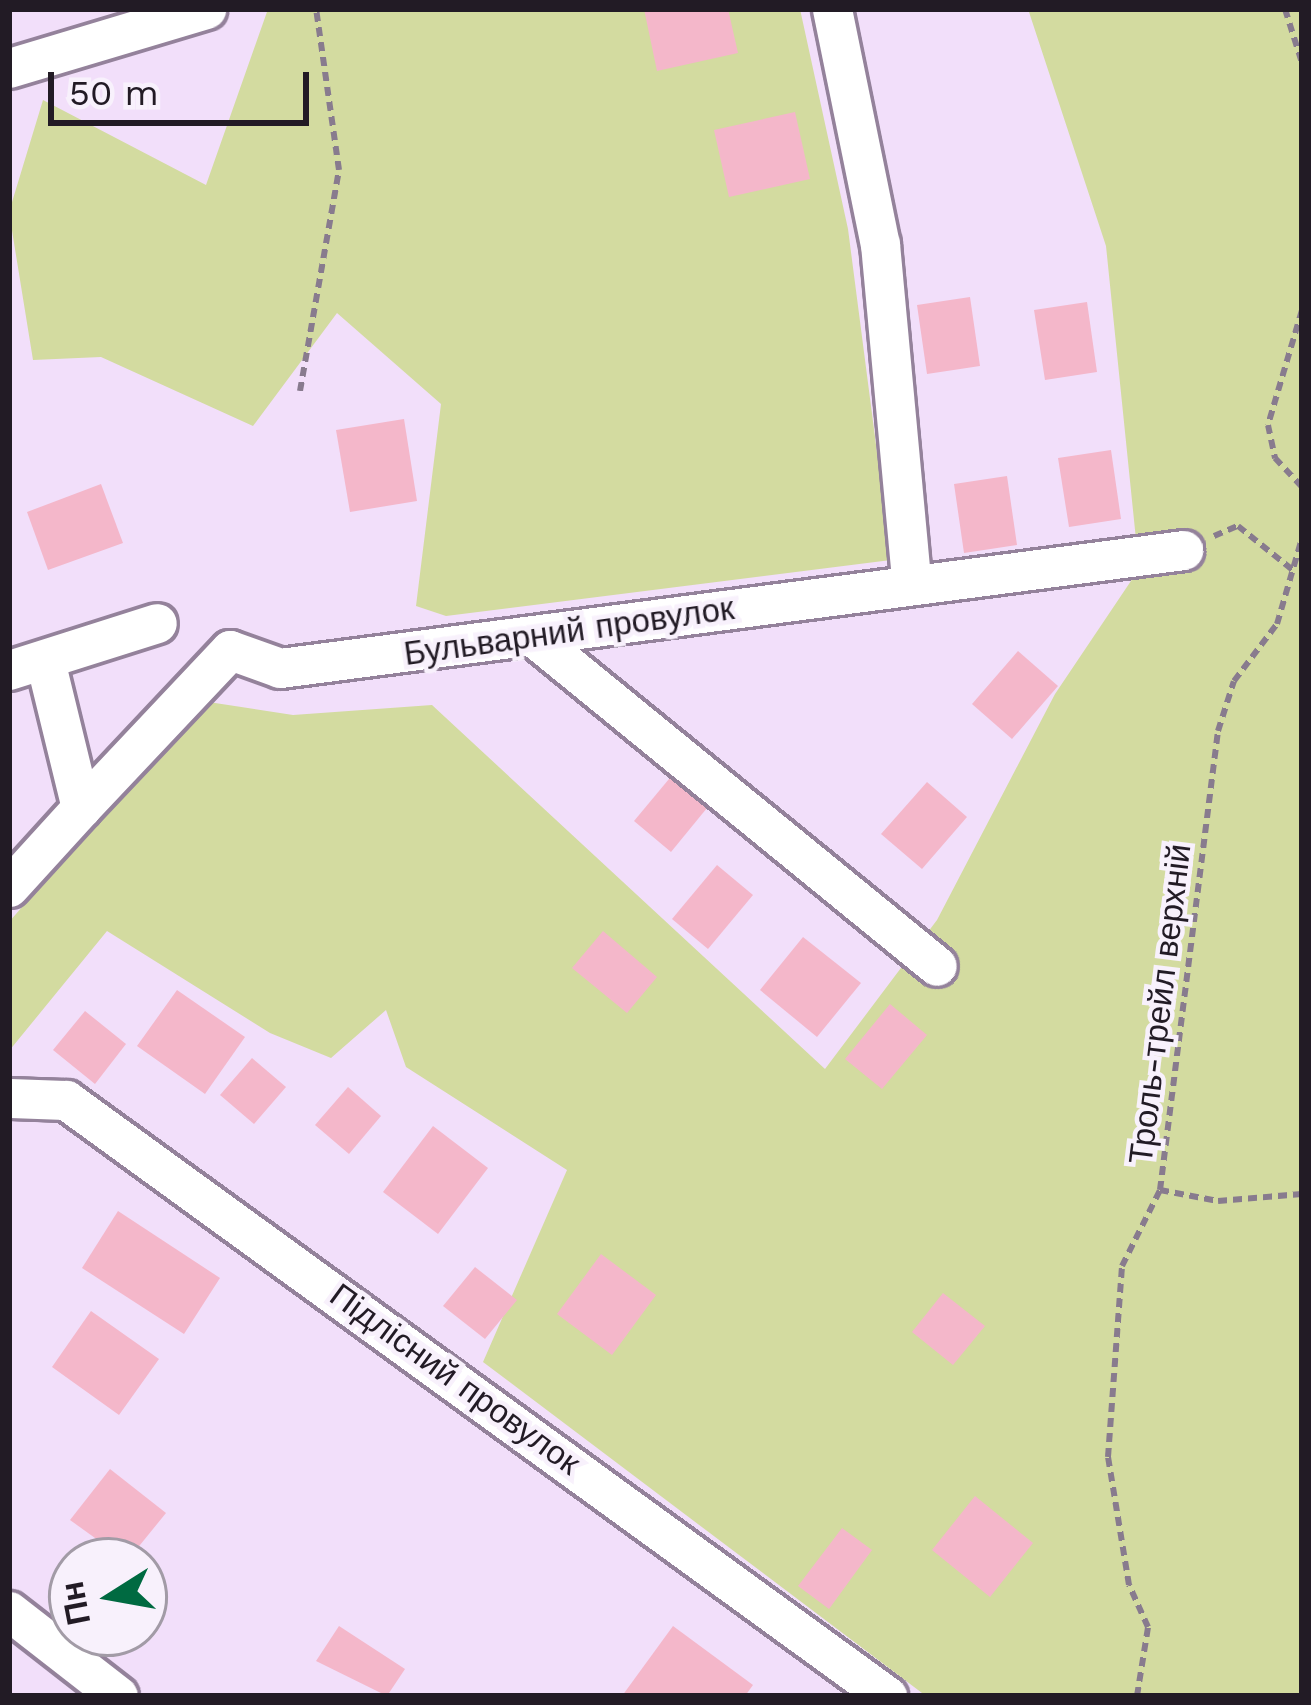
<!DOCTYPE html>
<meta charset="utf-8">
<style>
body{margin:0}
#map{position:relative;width:1311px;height:1705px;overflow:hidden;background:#f2dffa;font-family:"Work Sans",sans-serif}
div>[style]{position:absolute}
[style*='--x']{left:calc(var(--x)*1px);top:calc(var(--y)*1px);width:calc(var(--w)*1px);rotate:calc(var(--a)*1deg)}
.green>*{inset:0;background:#d3dba0}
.building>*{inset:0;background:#f4b7ca}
.path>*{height:6px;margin-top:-3px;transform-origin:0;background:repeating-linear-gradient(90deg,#887b8e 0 9px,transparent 0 15px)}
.roads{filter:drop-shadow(3px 0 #94829b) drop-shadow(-3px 0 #94829b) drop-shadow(0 3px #94829b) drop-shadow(0 -3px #94829b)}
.minor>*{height:39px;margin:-19.5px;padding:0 19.5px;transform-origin:19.5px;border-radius:19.5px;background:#fff}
span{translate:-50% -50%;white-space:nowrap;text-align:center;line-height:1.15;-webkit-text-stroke:9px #f8f1fc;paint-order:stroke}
.street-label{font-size:33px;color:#221b25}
.frame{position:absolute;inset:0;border:12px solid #221b25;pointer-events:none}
.north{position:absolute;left:48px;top:1537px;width:120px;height:120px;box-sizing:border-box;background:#f8f1fc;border:3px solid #a29ba6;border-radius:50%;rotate:259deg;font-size:33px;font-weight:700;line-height:48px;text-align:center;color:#221b25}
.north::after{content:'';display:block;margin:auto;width:42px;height:54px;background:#006a41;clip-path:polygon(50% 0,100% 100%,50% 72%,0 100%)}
.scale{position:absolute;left:48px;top:72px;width:261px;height:54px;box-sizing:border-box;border:6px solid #221b25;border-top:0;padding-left:15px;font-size:36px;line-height:42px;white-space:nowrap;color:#221b25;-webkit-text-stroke:9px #f8f1fc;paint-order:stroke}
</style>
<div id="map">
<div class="green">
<div style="clip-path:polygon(268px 9px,800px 9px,848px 229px,891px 560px,446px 616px,416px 606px,441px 404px,337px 313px,253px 426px,101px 357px,33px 360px,9px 212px,43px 100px,206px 185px)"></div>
<div style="clip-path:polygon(1028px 9px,1302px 9px,1302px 1696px,926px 1696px,483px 1362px,567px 1170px,406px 1067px,386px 1010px,331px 1058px,270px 1033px,107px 931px,9px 1051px,9px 922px,202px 701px,293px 715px,432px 705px,825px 1069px,937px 920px,1055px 694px,1139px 569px,1106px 246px)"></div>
</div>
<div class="building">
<div style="clip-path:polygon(644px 9px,728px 9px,738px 53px,657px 71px)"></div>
<div style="clip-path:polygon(795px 112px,810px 179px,729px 197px,714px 130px)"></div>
<div style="clip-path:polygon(970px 297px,980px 366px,927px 374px,917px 305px)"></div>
<div style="clip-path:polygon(1087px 302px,1097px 372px,1045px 380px,1034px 310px)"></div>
<div style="clip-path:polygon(404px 419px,417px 501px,350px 512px,336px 430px)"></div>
<div style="clip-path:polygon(1111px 450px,1121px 519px,1069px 527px,1058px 458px)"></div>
<div style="clip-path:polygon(1007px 476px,1017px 545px,964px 553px,954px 484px)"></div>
<div style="clip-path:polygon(101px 484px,123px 543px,48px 570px,27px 512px)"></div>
<div style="clip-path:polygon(1018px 651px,1058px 686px,1012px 739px,972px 704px)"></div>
<div style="clip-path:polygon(679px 767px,716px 797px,671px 852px,634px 821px)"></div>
<div style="clip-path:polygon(927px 782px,967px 817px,922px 869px,881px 834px)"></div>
<div style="clip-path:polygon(717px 865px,753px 895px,708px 949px,672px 919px)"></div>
<div style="clip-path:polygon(603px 931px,657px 977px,627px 1013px,572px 968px)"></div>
<div style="clip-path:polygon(803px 937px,861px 983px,817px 1037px,760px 990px)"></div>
<div style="clip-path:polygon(177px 990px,245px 1037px,205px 1094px,137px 1046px)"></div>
<div style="clip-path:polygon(890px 1004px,927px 1035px,882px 1089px,845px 1059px)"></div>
<div style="clip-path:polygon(85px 1011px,126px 1044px,95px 1084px,53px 1050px)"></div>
<div style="clip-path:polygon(252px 1058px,286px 1087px,254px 1124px,220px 1095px)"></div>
<div style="clip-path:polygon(348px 1087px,381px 1116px,349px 1154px,315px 1125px)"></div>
<div style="clip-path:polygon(433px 1126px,488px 1168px,438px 1234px,383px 1192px)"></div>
<div style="clip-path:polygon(118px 1211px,220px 1278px,184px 1334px,82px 1268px)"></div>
<div style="clip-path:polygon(601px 1254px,656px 1295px,612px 1355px,557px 1314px)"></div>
<div style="clip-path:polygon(475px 1267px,517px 1300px,485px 1339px,443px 1306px)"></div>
<div style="clip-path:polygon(943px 1293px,985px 1326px,953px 1365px,912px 1332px)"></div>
<div style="clip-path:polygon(91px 1311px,159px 1359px,119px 1415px,52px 1367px)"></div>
<div style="clip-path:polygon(110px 1469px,166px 1513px,127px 1561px,70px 1520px)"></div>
<div style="clip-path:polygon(975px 1496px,1033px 1543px,990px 1597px,932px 1550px)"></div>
<div style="clip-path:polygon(842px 1528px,872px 1550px,829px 1609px,798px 1586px)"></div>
<div style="clip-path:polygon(339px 1626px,405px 1669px,387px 1696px,316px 1661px)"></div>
<div style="clip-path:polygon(673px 1626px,753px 1685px,745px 1696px,622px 1696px)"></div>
</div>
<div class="path">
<div style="--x:1285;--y:9;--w:57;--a:72.5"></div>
<div style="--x:1302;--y:310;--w:120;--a:106.5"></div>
<div style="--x:1268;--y:425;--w:34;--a:78"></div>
<div style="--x:1275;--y:458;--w:40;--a:47"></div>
<div style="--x:300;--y:391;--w:224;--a:-80"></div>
<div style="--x:339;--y:170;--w:163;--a:-98.1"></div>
<div style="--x:1214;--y:536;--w:26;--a:-23"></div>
<div style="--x:1238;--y:526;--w:72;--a:38.8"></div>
<div style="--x:1160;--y:1190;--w:59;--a:10.7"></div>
<div style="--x:1218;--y:1201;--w:84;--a:-4.8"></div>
<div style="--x:1137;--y:1696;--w:70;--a:-80.9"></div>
<div style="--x:1148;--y:1627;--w:46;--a:-114.3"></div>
<div style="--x:1129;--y:1585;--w:130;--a:-99.3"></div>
<div style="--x:1108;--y:1457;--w:192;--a:-85.8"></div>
<div style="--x:1122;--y:1266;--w:85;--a:-63.4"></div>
<div style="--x:1160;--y:1190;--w:463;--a:-82.8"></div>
<div style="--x:1218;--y:731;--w:52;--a:-72.3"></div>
<div style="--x:1234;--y:681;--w:71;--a:-53"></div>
<div style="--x:1277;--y:624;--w:90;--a:-73.8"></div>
</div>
<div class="roads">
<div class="minor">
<div style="--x:832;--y:9;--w:240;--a:78.5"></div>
<div style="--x:880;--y:244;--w:337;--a:84.7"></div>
<div style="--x:9;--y:68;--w:206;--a:-16.7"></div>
<div style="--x:536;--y:639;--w:517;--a:39.2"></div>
<div style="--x:9;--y:670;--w:155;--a:-17.6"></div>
<div style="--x:81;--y:808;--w:217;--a:-46.7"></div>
<div style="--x:230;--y:650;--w:53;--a:19.8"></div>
<div style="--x:280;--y:668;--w:911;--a:-7.44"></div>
<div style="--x:9;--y:887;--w:107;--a:-47.7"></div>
<div style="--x:81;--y:808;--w:152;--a:-103.7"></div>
<div style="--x:9;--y:1098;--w:57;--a:2"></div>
<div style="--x:66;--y:1100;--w:1015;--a:35.98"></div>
<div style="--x:9;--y:1611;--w:138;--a:37.9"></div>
</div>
</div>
<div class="street-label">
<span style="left:569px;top:631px;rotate:-8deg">Бульварний провулок</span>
<span style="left:1160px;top:1004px;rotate:-83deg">Троль-трейл верхній</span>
<span style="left:455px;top:1379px;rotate:36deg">Підлісний провулок</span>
</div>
<div class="frame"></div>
<div class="north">Пн</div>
<div class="scale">50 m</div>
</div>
